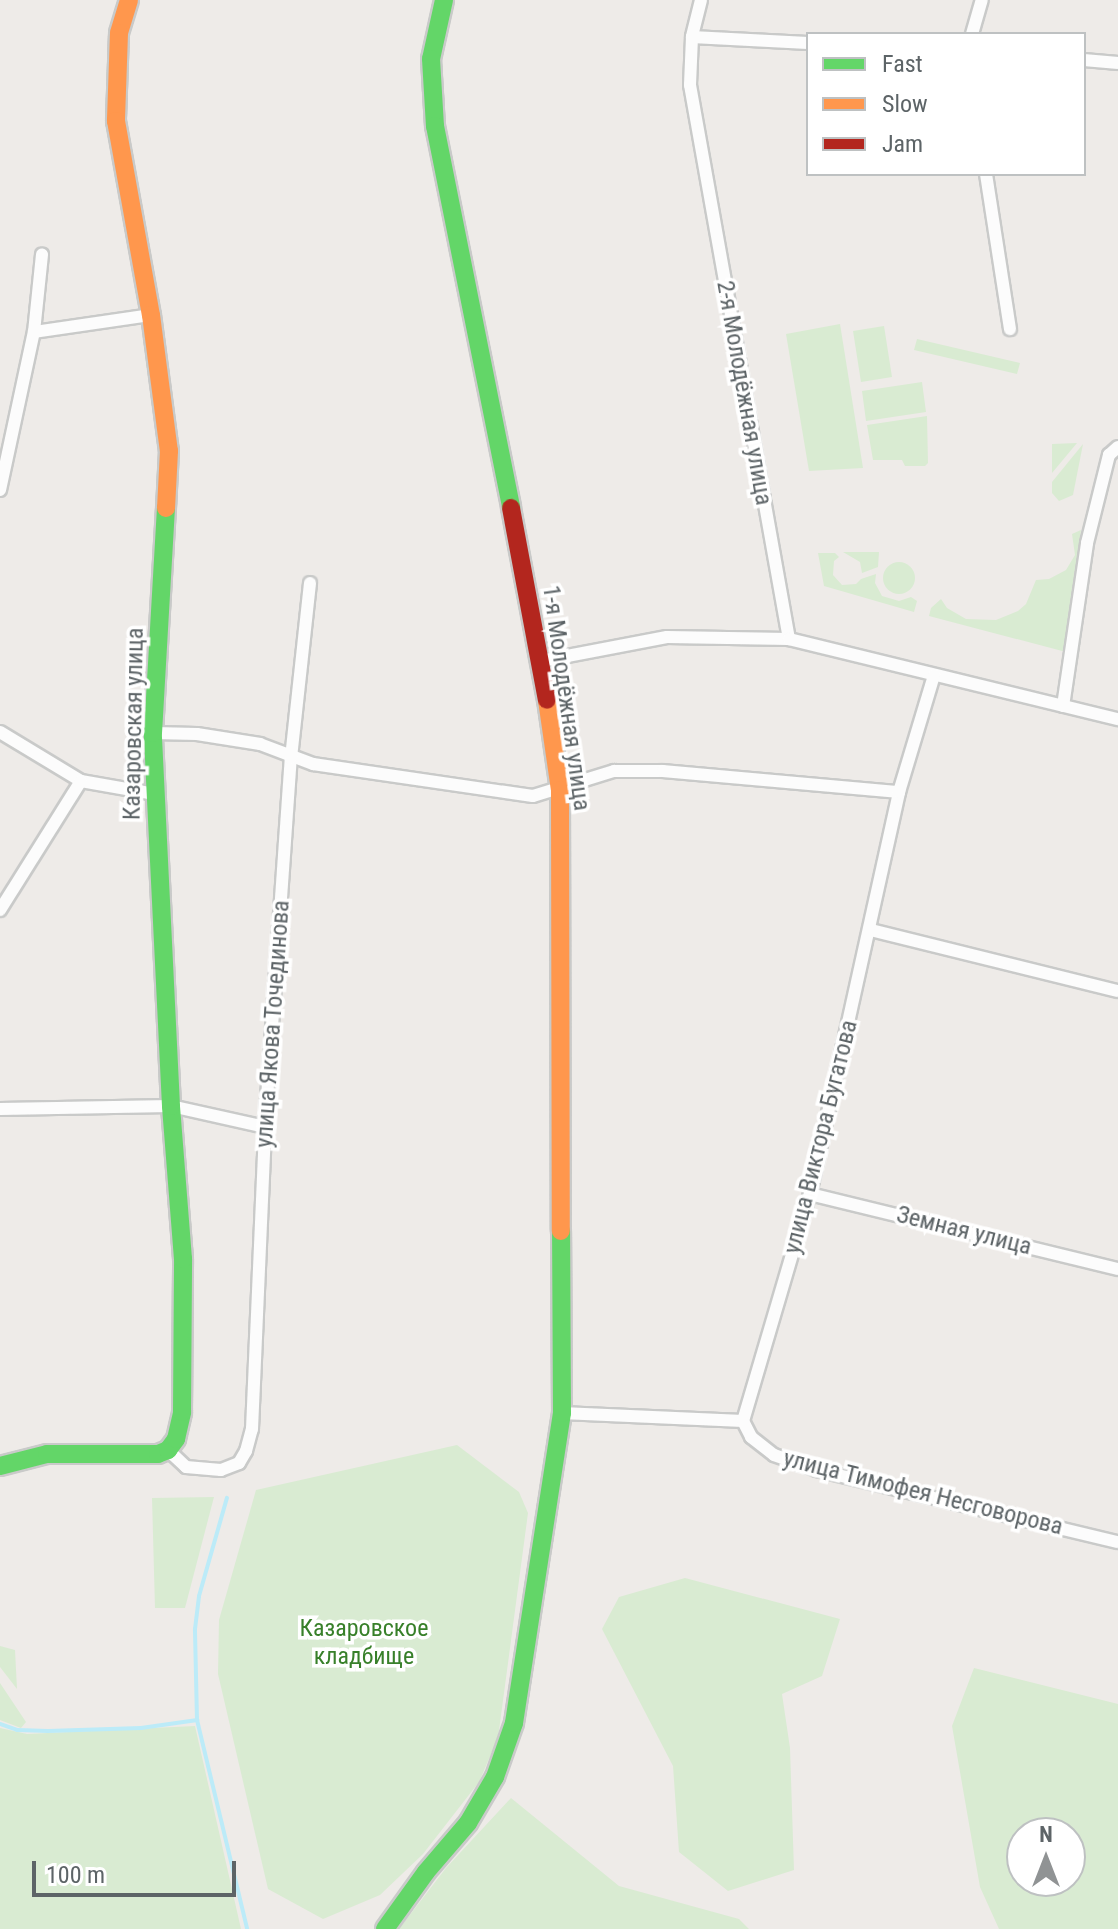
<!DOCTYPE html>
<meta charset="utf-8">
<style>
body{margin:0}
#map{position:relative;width:1118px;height:1929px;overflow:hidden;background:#eeebe8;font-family:"Roboto Condensed",sans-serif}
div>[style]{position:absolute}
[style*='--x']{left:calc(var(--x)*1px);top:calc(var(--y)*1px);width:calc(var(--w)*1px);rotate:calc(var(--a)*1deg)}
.green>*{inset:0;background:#d9ebd2}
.round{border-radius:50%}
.stream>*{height:4px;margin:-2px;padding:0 2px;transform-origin:2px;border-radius:2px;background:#bcebf8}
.roads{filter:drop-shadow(2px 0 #c9cac9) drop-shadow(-2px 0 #c9cac9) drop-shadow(0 2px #c9cac9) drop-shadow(0 -2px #c9cac9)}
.street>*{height:12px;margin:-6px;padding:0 6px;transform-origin:6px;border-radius:6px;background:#fcfcfc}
.fast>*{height:18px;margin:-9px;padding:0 9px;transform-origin:9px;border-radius:9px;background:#63d668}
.slow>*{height:18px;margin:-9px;padding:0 9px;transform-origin:9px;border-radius:9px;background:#ff974d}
.jam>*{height:18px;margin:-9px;padding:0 9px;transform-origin:9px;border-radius:9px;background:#b3261e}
span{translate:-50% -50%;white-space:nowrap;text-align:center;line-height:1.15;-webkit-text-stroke:7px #fff;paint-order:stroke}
.street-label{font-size:24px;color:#5d6467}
.park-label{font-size:24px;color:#38802a}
.legend{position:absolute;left:806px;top:32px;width:280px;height:144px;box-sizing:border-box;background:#fff;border:2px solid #bec1c2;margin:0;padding:10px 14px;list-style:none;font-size:24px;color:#5d6467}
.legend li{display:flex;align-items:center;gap:16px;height:40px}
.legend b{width:40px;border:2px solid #bec1c2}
.north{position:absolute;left:1006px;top:1817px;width:80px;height:80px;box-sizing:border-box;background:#fff;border:2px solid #bec1c2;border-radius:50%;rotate:0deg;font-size:22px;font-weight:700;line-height:32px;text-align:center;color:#5d6467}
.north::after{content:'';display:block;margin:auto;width:28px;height:36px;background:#909394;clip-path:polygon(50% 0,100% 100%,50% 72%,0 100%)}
.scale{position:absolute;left:32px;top:1861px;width:204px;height:36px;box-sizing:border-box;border:4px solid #5d6467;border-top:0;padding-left:10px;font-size:24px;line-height:28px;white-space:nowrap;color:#5d6467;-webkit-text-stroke:6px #fff;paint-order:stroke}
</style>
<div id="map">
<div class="green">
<div style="clip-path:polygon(840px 324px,863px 468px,809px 471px,786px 334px)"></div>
<div style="clip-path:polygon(884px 326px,892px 377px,861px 382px,853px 331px)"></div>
<div style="clip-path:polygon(917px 339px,1020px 363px,1017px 374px,914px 350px)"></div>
<div style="clip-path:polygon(922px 382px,926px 412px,866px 421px,862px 391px)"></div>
<div style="clip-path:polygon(927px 416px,928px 463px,925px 466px,905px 466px,902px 460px,873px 460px,867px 425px)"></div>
<div style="clip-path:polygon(1077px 443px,1052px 473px,1052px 444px)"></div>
<div style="clip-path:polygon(1083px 444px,1073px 495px,1059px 501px,1052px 493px,1052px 482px)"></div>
<div style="clip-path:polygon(1081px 530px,1066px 652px,929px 616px,931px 608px,941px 599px,947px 608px,966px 619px,996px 620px,1018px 611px,1026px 604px,1036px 580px,1049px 579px,1066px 570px,1075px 555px,1072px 534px)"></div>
<div style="clip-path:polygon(843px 552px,879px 552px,878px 567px,862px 573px,860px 562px)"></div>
<div style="clip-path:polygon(818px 553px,835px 553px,839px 557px,834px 561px,833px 575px,842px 585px,856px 584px,861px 579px,876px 574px,875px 583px,882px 596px,899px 601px,911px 597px,917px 601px,914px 612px,824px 586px)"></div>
<div class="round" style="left:883px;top:562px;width:32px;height:32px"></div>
<div style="clip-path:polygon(457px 1445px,519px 1492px,528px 1513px,498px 1738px,479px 1782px,423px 1854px,380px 1895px,323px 1919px,268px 1889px,218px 1674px,219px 1620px,256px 1490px)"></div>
<div style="clip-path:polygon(214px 1497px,185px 1608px,155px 1608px,152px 1498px)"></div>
<div style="clip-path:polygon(685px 1578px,840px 1619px,822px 1676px,782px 1694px,790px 1748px,794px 1870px,728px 1891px,679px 1852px,673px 1766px,602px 1629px,619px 1597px)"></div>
<div style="clip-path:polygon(0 1646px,15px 1650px,17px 1689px,0 1667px)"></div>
<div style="clip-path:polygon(evenodd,974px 1668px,1118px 1704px,1118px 1929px,999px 1929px,980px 1887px,952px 1726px,974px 1668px,1022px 1833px,1070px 1833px,1070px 1881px,1022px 1881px,1022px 1833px)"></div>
<div style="clip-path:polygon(0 1683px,26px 1722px,21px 1728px,0 1720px)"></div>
<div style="clip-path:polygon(195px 1726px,241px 1929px,0 1929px,0 1728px,27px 1734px)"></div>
<div style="clip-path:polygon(511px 1798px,619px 1886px,739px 1919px,749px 1929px,399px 1929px,446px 1868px)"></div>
</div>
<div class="stream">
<div style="--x:197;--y:1720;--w:91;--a:-91.3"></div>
<div style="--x:195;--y:1629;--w:33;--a:-83"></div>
<div style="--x:199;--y:1596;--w:102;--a:-74.1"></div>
<div style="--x:0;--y:1724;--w:18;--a:19"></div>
<div style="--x:17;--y:1730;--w:31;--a:2"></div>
<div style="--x:48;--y:1731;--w:93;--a:-1.8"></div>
<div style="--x:141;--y:1728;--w:57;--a:-8.1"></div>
<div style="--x:197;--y:1720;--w:215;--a:76.5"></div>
</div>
<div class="roads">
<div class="street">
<div style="--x:701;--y:0;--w:38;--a:104"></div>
<div style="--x:692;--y:37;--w:48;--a:92.4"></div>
<div style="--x:690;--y:85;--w:563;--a:79.87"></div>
<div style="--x:972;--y:34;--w:35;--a:-74"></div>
<div style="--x:692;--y:37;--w:116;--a:3"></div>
<div style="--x:1084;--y:60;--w:34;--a:5"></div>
<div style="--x:986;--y:174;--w:157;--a:81.2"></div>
<div style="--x:34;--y:332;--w:118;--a:-8.3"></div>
<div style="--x:0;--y:490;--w:162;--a:-77.9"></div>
<div style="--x:34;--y:332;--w:78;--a:-84.1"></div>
<div style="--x:541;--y:661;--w:128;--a:-10.8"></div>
<div style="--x:667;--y:637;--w:122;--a:0.9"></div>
<div style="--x:789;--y:639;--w:339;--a:13.7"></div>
<div style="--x:1063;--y:706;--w:165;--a:-81.6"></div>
<div style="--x:1087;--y:543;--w:91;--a:-76"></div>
<div style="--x:1109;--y:455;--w:12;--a:-42"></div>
<div style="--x:0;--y:732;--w:95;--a:31.2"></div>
<div style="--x:81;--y:781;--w:75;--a:10"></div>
<div style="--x:153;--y:733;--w:44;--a:1.3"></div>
<div style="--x:197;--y:734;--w:64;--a:9"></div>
<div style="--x:260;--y:744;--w:57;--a:20.7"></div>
<div style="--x:313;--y:764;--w:222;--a:8.3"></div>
<div style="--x:533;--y:796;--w:85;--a:-17.2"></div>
<div style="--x:614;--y:771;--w:49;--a:0"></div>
<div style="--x:663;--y:771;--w:237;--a:5.1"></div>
<div style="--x:0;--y:910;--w:152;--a:-57.9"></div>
<div style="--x:871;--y:930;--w:254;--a:13.9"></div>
<div style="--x:0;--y:1109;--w:171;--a:-1"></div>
<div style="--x:171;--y:1106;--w:96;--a:12.6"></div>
<div style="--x:810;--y:1194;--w:317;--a:13.7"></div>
<div style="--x:562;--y:1413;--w:181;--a:2.5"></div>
<div style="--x:743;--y:1421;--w:237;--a:-73.6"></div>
<div style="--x:810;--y:1194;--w:412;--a:-77.5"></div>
<div style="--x:899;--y:792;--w:122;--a:-73.3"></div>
<div style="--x:743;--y:1421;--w:18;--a:63"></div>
<div style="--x:751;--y:1437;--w:29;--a:38"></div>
<div style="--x:774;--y:1455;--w:46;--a:19.2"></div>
<div style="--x:817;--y:1470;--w:309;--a:13.5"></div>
<div style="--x:168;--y:1450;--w:25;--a:43"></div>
<div style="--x:186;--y:1467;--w:35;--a:5"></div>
<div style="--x:221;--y:1470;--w:19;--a:-21"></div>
<div style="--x:239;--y:1463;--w:14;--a:-60"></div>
<div style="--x:246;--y:1451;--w:23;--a:-75"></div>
<div style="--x:252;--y:1429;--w:302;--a:-87.5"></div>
<div style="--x:265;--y:1127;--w:370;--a:-86"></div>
<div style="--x:291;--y:758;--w:176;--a:-83.8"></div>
</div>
<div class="fast">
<div style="--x:444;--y:0;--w:60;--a:102.4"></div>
<div style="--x:431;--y:59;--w:67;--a:86.6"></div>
<div style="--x:435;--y:126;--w:389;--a:78.7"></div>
<div style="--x:0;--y:1466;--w:49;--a:-14.3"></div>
<div style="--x:47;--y:1454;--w:111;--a:0"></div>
<div style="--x:158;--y:1454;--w:11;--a:-22"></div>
<div style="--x:168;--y:1450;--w:14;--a:-54"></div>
<div style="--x:176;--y:1439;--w:28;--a:-77"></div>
<div style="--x:182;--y:1412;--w:153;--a:-89.6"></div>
<div style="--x:183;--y:1259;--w:153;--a:-94.5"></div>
<div style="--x:171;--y:1106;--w:373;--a:-92.8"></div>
<div style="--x:153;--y:733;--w:225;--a:-86.7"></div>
<div style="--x:385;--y:1929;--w:70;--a:-54.3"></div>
<div style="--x:426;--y:1872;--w:65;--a:-49.4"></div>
<div style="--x:468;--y:1823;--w:53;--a:-59.6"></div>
<div style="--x:495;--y:1777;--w:57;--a:-70.6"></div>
<div style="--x:514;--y:1723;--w:314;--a:-81.2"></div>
<div style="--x:562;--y:1413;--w:182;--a:-90.3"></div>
</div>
<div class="slow">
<div style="--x:129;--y:0;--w:34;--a:107"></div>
<div style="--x:119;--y:33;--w:88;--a:92"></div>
<div style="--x:116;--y:121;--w:197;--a:79.8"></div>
<div style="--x:151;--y:315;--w:137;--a:82.5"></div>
<div style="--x:169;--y:451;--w:57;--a:93"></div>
<div style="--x:547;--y:700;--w:91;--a:81.8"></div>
<div style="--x:560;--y:790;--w:441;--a:89.9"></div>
</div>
<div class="jam">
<div style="--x:511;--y:508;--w:195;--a:79.4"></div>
</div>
</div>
<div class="street-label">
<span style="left:744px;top:393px;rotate:80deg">2-я Молодёжная улица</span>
<span style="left:566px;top:698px;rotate:82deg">1-я Молодёжная улица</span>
<span style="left:134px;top:724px;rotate:-89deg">Казаровская улица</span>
<span style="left:273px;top:1024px;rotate:-86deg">улица Якова Точединова</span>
<span style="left:821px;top:1137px;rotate:-76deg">улица Виктора Бугатова</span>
<span style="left:964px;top:1231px;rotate:14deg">Земная улица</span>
<span style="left:923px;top:1493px;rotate:14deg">улица Тимофея Несговорова</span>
</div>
<div class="park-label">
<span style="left:364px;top:1643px">Казаровское<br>кладбище</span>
</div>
<ul class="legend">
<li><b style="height:10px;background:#63d668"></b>Fast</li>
<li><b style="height:10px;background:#ff974d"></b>Slow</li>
<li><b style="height:10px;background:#b3261e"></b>Jam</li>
</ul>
<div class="north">N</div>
<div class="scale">100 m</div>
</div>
